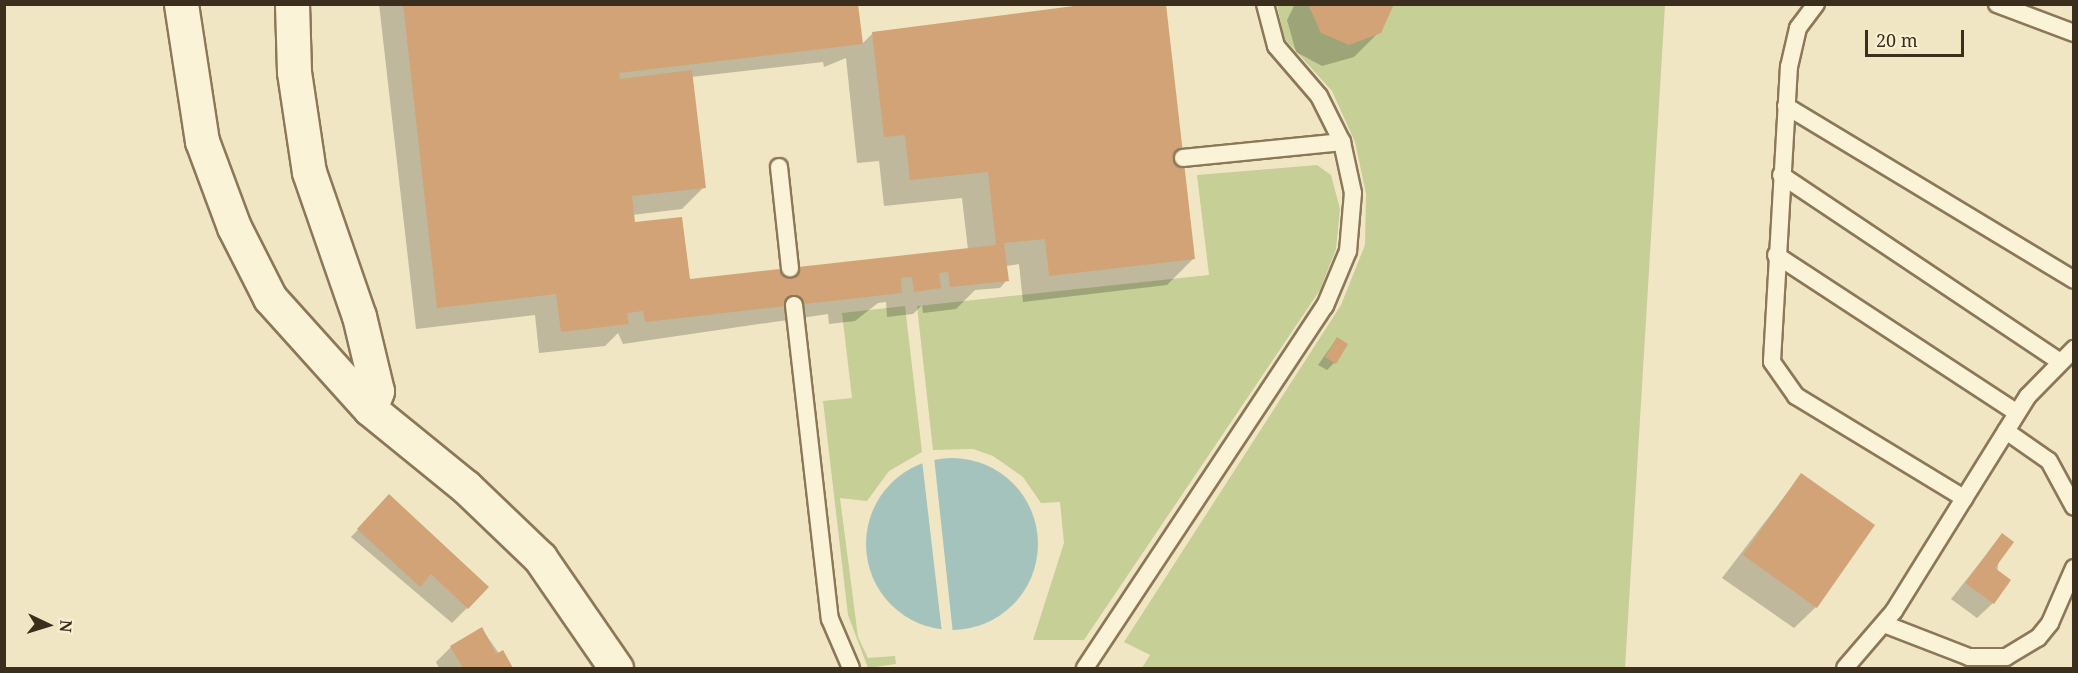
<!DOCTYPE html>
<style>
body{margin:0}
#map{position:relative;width:2078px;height:673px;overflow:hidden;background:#f1e6c3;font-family:"Noto Serif",serif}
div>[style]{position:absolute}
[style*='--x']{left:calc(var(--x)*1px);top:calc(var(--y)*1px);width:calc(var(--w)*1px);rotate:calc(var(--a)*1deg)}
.green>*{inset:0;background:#c5cf96}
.water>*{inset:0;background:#a5c3bd}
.round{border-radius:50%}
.pier>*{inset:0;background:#f1e6c3}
.shadow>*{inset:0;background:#0003}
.building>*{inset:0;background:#d1a377}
.roads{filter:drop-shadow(2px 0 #8c7858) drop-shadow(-2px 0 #8c7858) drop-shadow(0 2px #8c7858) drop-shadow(0 -2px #8c7858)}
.service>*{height:16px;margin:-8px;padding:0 8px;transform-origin:8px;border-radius:8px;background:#fbf3d7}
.minor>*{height:33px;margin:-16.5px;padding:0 16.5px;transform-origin:16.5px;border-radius:16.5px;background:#fbf3d7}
span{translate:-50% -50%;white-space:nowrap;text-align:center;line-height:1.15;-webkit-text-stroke:4.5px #f7f0d3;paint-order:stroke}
.frame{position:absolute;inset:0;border:6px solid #3b2e1d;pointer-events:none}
.north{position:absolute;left:18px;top:595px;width:60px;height:60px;-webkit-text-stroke:4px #f7f0d3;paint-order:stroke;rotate:94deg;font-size:16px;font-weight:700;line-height:24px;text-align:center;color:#3b2e1d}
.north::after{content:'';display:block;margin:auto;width:21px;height:27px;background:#3b2e1d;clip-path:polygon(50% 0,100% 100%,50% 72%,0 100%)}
.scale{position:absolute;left:1865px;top:30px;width:99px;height:27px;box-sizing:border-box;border:3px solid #3b2e1d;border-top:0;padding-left:8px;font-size:18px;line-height:21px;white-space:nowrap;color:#3b2e1d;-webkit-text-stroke:4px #f7f0d3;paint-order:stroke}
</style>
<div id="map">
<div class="green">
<div style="clip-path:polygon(1277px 5px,1665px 5px,1625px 668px,1142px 668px,1150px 655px,1124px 642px,1341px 305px,1365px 245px,1366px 194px,1355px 142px,1332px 91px,1284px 38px)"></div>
<div style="clip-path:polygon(1317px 165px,1331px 175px,1340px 209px,1336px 249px,1320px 290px,1084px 640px,1033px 640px,1064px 543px,1060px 502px,1041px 503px,1023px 477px,993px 456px,973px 449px,933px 450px,917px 306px,1209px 275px,1197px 175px)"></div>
<div style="clip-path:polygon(905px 306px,922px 452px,889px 471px,867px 501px,840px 498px,858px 637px,868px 658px,895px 656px,896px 664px,868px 668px,848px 615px,823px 401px,852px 398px,842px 313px)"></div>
</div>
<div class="water">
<div class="round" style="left:866px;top:458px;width:172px;height:172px"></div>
</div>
<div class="pier">
<div style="clip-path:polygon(934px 457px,953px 634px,942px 633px,922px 460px)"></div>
</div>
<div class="shadow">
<div style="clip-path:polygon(evenodd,379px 4px,857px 4px,862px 44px,873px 33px,1193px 259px,1167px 285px,1023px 302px,1019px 264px,1006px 266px,1007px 280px,1000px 288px,975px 290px,956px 309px,923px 313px,922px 305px,913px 314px,887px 317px,886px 302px,878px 303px,855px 321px,829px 324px,828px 314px,623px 344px,618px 333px,605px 346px,539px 353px,535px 315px,416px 329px,379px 4px,846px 58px,857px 163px,879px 161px,884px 206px,962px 198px,968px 250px,689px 281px,633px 224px,632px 215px,682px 209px,704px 187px,691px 77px,823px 62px,824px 67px,846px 58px)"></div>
<div style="clip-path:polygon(1295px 4px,1392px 4px,1392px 5px,1376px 35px,1354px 57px,1322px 66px,1296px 52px,1287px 20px)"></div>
<div style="clip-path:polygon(1337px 338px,1334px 363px,1327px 370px,1318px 365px)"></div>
<div style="clip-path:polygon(1801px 475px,1816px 607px,1794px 628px,1722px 578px)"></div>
<div style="clip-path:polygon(382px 504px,467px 608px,452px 623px,351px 537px)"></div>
<div style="clip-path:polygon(2002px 535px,1993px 603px,1977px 618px,1951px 599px)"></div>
<div style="clip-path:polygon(482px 629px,509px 668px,439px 668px,436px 662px,451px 647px)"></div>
</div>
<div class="building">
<div style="clip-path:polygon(403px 4px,858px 4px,863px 44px,619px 73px,620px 79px,692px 70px,706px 188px,632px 196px,635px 222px,682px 217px,690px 279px,996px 245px,988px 172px,910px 180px,905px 135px,884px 137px,872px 32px,1089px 4px,1166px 4px,1195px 259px,1049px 276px,1045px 239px,1004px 243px,1009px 281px,950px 287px,948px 272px,939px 273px,941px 288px,914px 292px,912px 277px,901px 278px,902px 293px,645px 322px,643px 311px,627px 313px,629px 324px,561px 332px,556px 294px,437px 308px)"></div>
<div style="clip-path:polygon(1308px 4px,1394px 4px,1381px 33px,1349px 45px,1321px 33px)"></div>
<div style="clip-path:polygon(1337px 337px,1348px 344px,1336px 364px,1325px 357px)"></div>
<div style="clip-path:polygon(1801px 473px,1875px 525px,1817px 608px,1743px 555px)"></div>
<div style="clip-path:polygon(389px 494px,489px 587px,468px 609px,431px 574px,420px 587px,357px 529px)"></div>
<div style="clip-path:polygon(2002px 533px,2014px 542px,1995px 568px,2011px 580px,1994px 604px,1965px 583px)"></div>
<div style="clip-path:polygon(482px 627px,496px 654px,503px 650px,513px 668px,463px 668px,450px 646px)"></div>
</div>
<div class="roads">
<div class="service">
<div style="--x:1816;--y:4;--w:30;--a:127"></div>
<div style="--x:1798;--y:28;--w:39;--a:103"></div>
<div style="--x:1789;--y:66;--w:296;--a:93.3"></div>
<div style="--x:1772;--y:362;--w:42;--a:54.8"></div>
<div style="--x:1796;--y:396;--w:197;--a:31.3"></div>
<div style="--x:1997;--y:4;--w:82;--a:20.6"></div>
<div style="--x:1786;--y:106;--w:336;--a:31.1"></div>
<div style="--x:1183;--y:158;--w:160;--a:-5.7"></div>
<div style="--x:779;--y:167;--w:102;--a:83.8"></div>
<div style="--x:1781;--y:175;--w:336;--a:33.8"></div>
<div style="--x:1776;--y:255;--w:288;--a:33.2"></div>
<div style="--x:794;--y:305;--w:316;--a:83.5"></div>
<div style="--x:830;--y:619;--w:53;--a:66.8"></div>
<div style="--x:2006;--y:431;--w:52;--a:34.9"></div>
<div style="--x:2049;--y:461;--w:52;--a:61.5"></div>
<div style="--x:1884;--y:624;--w:91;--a:21.2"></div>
<div style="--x:1969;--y:657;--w:37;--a:0"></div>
<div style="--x:2006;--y:657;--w:37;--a:-31"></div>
<div style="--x:2038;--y:638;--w:19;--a:-51"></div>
<div style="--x:2050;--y:623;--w:60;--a:-66.4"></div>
<div style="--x:1085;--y:668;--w:434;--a:-56.5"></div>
<div style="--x:1325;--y:306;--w:60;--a:-67.3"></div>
<div style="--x:1348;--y:251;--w:58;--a:-85.1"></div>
<div style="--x:1353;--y:193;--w:52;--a:-102.2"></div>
<div style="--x:1342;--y:142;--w:51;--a:-116.6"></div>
<div style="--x:1319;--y:96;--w:66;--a:-130.7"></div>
<div style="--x:1276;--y:46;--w:43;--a:-104.7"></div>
<div style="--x:1845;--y:668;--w:75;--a:-49.3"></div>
<div style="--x:1894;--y:611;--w:253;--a:-58.1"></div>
<div style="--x:2028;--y:396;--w:66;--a:-45.6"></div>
</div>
<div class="minor">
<div style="--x:181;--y:4;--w:139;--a:81.3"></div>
<div style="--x:202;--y:141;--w:92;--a:69.6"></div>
<div style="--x:234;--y:227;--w:80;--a:63.1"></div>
<div style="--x:270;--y:298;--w:149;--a:48"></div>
<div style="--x:370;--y:409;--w:124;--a:39.1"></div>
<div style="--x:466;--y:487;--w:103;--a:43.8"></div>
<div style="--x:540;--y:558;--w:134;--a:55.4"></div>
<div style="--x:292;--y:4;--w:68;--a:88.3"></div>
<div style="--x:294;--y:72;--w:101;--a:81.5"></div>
<div style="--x:309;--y:172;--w:152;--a:70.9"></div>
<div style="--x:359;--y:316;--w:77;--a:76.5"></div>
<div style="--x:377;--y:391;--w:19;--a:111"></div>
</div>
</div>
<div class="frame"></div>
<div class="north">N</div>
<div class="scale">20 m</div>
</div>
